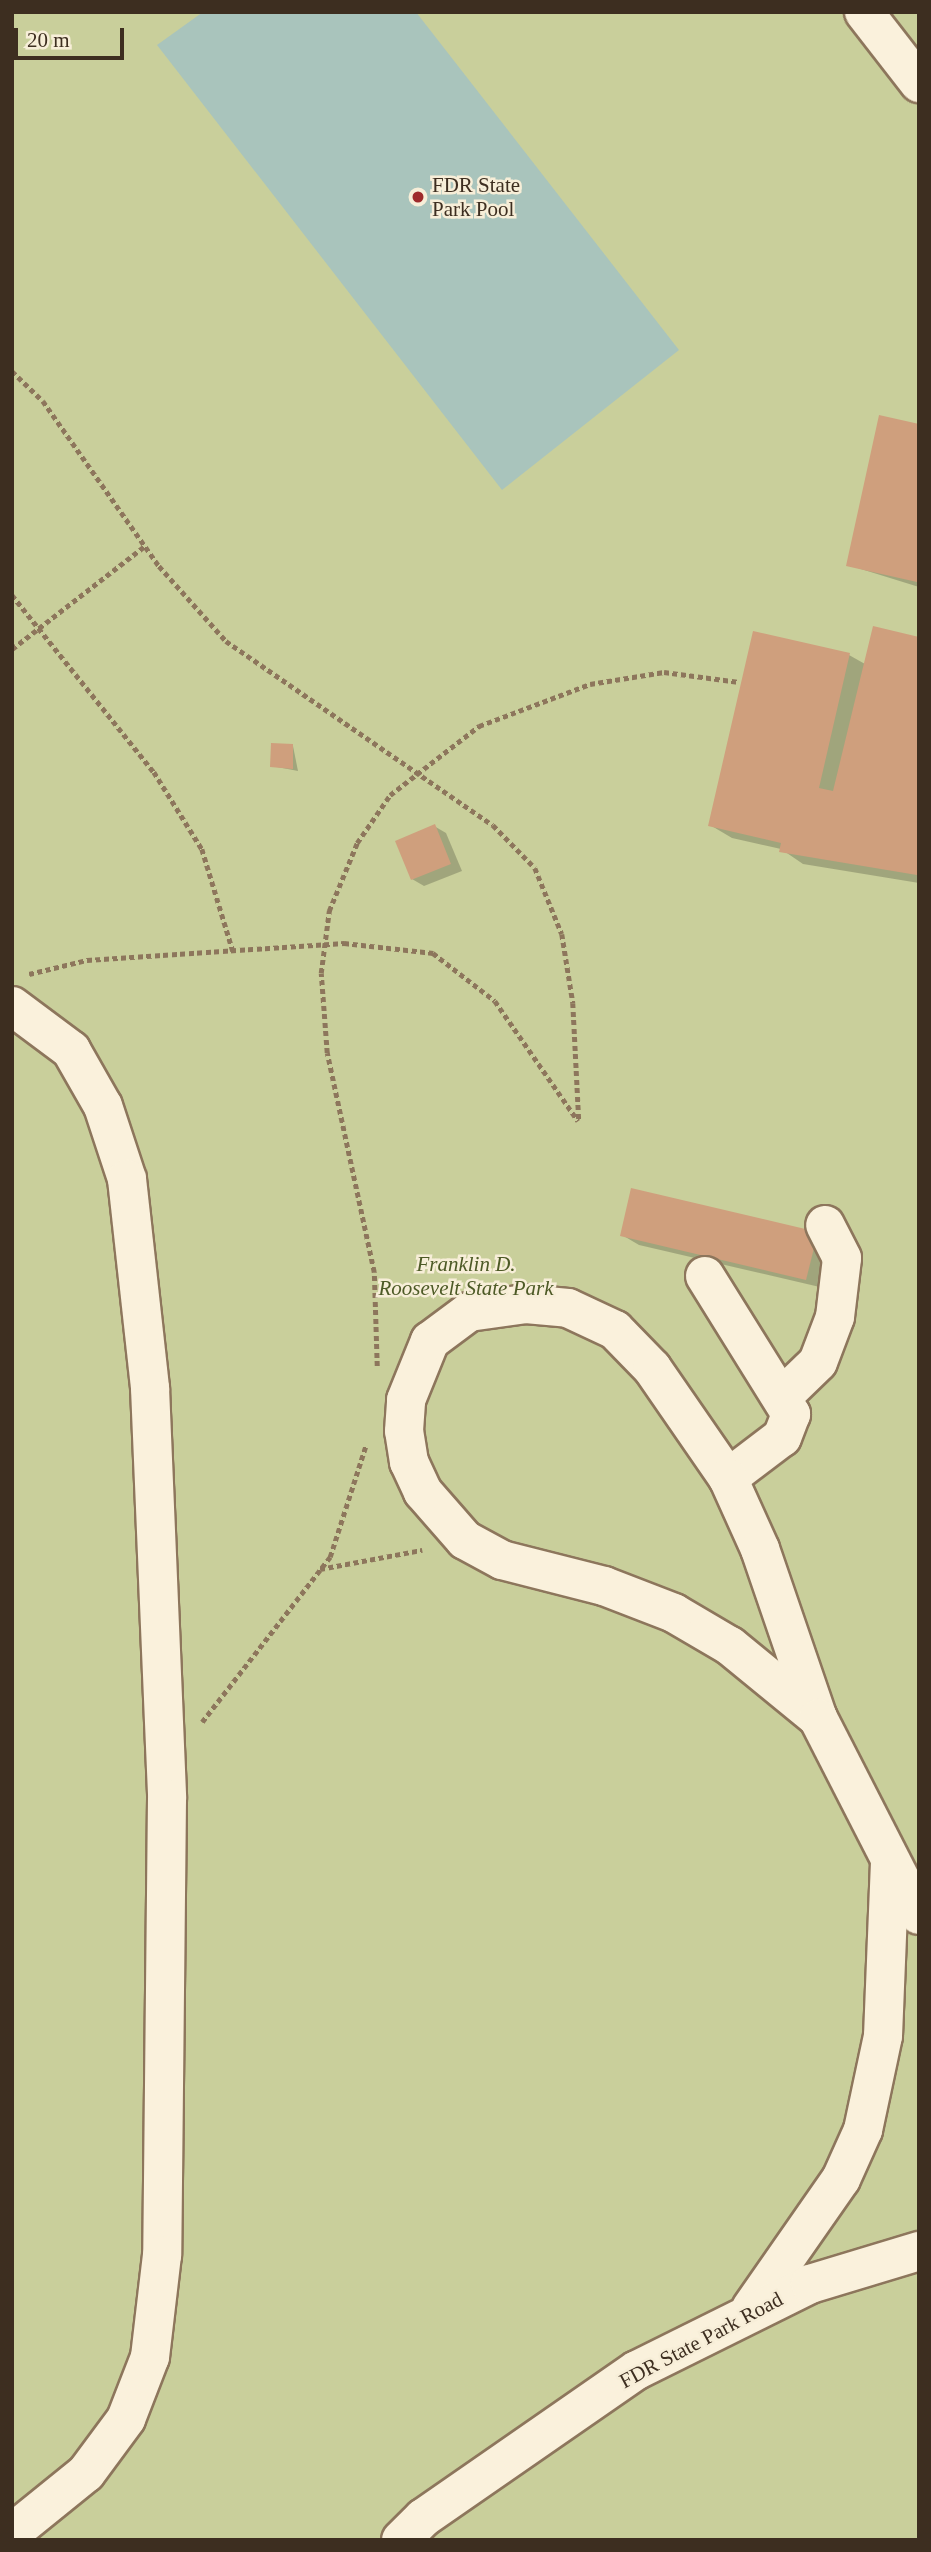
<!DOCTYPE html>
<style>
body{margin:0}
#map{position:relative;width:931px;height:2552px;overflow:hidden;background:#f0e4c8;font-family:Georgia,serif}
div>[style]{position:absolute}
[style*='--x']{left:calc(var(--x)*1px);top:calc(var(--y)*1px);width:calc(var(--w)*1px);rotate:calc(var(--a)*1deg)}
.green>*{inset:0;background:#c9cf9b}
.water>*{inset:0;background:#a9c4bc}
.shadow>*{inset:0;background:#0003}
.building>*{inset:0;background:#cf9f7d}
.path>*{height:4.5px;margin-top:-2.25px;transform-origin:0;background:repeating-linear-gradient(90deg,#8d765c 0 5px,transparent 0 8.5px)}
.roads{filter:drop-shadow(2px 0 #8d765c) drop-shadow(-2px 0 #8d765c) drop-shadow(0 2px #8d765c) drop-shadow(0 -2px #8d765c)}
.minor>*{height:38px;margin:-19px;padding:0 19px;transform-origin:19px;border-radius:19px;background:#faf1dc}
.dots>*{width:19px;height:19px;translate:-50% -50%;box-sizing:border-box;border:4px solid #f7eed8;border-radius:50%}
span{translate:-50% -50%;white-space:nowrap;text-align:center;line-height:1.15;-webkit-text-stroke:5px #f7eed8;paint-order:stroke}
.poi-label{font-size:21px;color:#3d2e20}
.left{translate:0 -50%;text-align:left}
.park-label{font-size:21px;color:#4d5a26;font-style:italic}
.street-label{font-size:21px;color:#3d2e20}
.frame{position:absolute;inset:0;border:14px solid #3d2e20;pointer-events:none}
.scale{position:absolute;left:14px;top:28px;width:110px;height:32px;box-sizing:border-box;border:4px solid #3d2e20;border-top:0;padding-left:9px;font-size:21px;line-height:24px;white-space:nowrap;color:#3d2e20;-webkit-text-stroke:5px #f7eed8;paint-order:stroke}
</style>
<div id="map">
<div class="green">
<div style="clip-path:polygon(12px 12px,919px 12px,919px 2540px,12px 2540px)"></div>
</div>
<div class="water">
<div style="clip-path:polygon(203px 12px,416px 12px,679px 350px,502px 490px,157px 45px)"></div>
</div>
<div class="shadow">
<div style="clip-path:polygon(919px 426px,919px 587px,848px 565px)"></div>
<div style="clip-path:polygon(919px 639px,919px 883px,803px 864px,781px 849px,732px 838px,710px 825px,849px 655px,865px 664px)"></div>
<div style="clip-path:polygon(293px 746px,298px 771px,272px 766px)"></div>
<div style="clip-path:polygon(434px 826px,446px 833px,462px 871px,424px 886px,412px 879px)"></div>
<div style="clip-path:polygon(622px 1235px,834px 1244px,824px 1288px,639px 1245px)"></div>
</div>
<div class="building">
<div style="clip-path:polygon(879px 415px,919px 424px,917px 582px,846px 566px)"></div>
<div style="clip-path:polygon(873px 626px,919px 637px,917px 875px,779px 852px,781px 843px,708px 826px,753px 631px,850px 653px,819px 788px,833px 791px)"></div>
<div style="clip-path:polygon(271px 743px,293px 744px,293px 769px,270px 767px)"></div>
<div style="clip-path:polygon(435px 824px,451px 864px,411px 880px,395px 841px)"></div>
<div style="clip-path:polygon(631px 1188px,818px 1232px,806px 1280px,620px 1236px)"></div>
</div>
<div class="path">
<div style="--x:12;--y:371;--w:43;--a:44.1"></div>
<div style="--x:43;--y:401;--w:202;--a:54.9"></div>
<div style="--x:159;--y:566;--w:101;--a:48.2"></div>
<div style="--x:226;--y:641;--w:324;--a:34.6"></div>
<div style="--x:493;--y:825;--w:60;--a:45.7"></div>
<div style="--x:535;--y:868;--w:71;--a:67.8"></div>
<div style="--x:562;--y:934;--w:70;--a:80.9"></div>
<div style="--x:573;--y:1003;--w:118;--a:87.1"></div>
<div style="--x:12;--y:595;--w:227;--a:51.3"></div>
<div style="--x:154;--y:772;--w:91;--a:58.1"></div>
<div style="--x:202;--y:849;--w:107;--a:73.1"></div>
<div style="--x:12;--y:649;--w:168;--a:-37.8"></div>
<div style="--x:29;--y:974;--w:60;--a:-13.6"></div>
<div style="--x:87;--y:960;--w:258;--a:-3.8"></div>
<div style="--x:344;--y:943;--w:90;--a:6.4"></div>
<div style="--x:433;--y:953;--w:78;--a:37.7"></div>
<div style="--x:495;--y:1001;--w:146;--a:55.3"></div>
<div style="--x:377;--y:1366;--w:94;--a:-91.8"></div>
<div style="--x:374;--y:1272;--w:224;--a:-102.1"></div>
<div style="--x:327;--y:1053;--w:80;--a:-94.3"></div>
<div style="--x:321;--y:973;--w:63;--a:-82.6"></div>
<div style="--x:329;--y:911;--w:74;--a:-67.6"></div>
<div style="--x:357;--y:843;--w:58;--a:-55.5"></div>
<div style="--x:390;--y:795;--w:113;--a:-37.8"></div>
<div style="--x:479;--y:726;--w:119;--a:-20.7"></div>
<div style="--x:590;--y:684;--w:75;--a:-9.2"></div>
<div style="--x:664;--y:672;--w:76;--a:7.6"></div>
<div style="--x:320;--y:1569;--w:104;--a:-10.6"></div>
<div style="--x:202;--y:1722;--w:209;--a:-52.2"></div>
<div style="--x:330;--y:1557;--w:118;--a:-72.2"></div>
</div>
<div class="roads">
<div class="minor">
<div style="--x:864;--y:12;--w:90;--a:52.2"></div>
<div style="--x:12;--y:1006;--w:74;--a:36.7"></div>
<div style="--x:71;--y:1050;--w:64;--a:60.3"></div>
<div style="--x:103;--y:1106;--w:77;--a:71.8"></div>
<div style="--x:127;--y:1179;--w:210;--a:83.7"></div>
<div style="--x:150;--y:1388;--w:411;--a:87.6"></div>
<div style="--x:167;--y:1799;--w:456;--a:90.6"></div>
<div style="--x:162;--y:2255;--w:103;--a:96.7"></div>
<div style="--x:150;--y:2357;--w:66;--a:111.2"></div>
<div style="--x:126;--y:2419;--w:67;--a:126.5"></div>
<div style="--x:86;--y:2473;--w:95;--a:141"></div>
<div style="--x:705;--y:1276;--w:163;--a:58.1"></div>
<div style="--x:791;--y:1414;--w:25;--a:111"></div>
<div style="--x:782;--y:1437;--w:68;--a:142.8"></div>
<div style="--x:526;--y:1304;--w:42;--a:5.4"></div>
<div style="--x:568;--y:1308;--w:52;--a:25.1"></div>
<div style="--x:615;--y:1330;--w:53;--a:45.8"></div>
<div style="--x:652;--y:1368;--w:134;--a:55.4"></div>
<div style="--x:728;--y:1478;--w:78;--a:65.7"></div>
<div style="--x:760;--y:1549;--w:179;--a:71.1"></div>
<div style="--x:818;--y:1718;--w:114;--a:-140.7"></div>
<div style="--x:730;--y:1646;--w:65;--a:-149.5"></div>
<div style="--x:674;--y:1613;--w:75;--a:-158.9"></div>
<div style="--x:604;--y:1586;--w:105;--a:-165.7"></div>
<div style="--x:502;--y:1560;--w:42;--a:-151.6"></div>
<div style="--x:465;--y:1540;--w:64;--a:-131.2"></div>
<div style="--x:423;--y:1492;--w:33;--a:-115"></div>
<div style="--x:409;--y:1462;--w:31;--a:-99"></div>
<div style="--x:404;--y:1431;--w:31;--a:-86"></div>
<div style="--x:406;--y:1400;--w:64;--a:-67.9"></div>
<div style="--x:430;--y:1341;--w:49;--a:-36.6"></div>
<div style="--x:469;--y:1312;--w:58;--a:-8"></div>
<div style="--x:784;--y:1395;--w:47;--a:-44.1"></div>
<div style="--x:818;--y:1362;--w:48;--a:-69.3"></div>
<div style="--x:835;--y:1317;--w:59;--a:-83.2"></div>
<div style="--x:842;--y:1258;--w:37;--a:-117"></div>
<div style="--x:818;--y:1718;--w:221;--a:62.9"></div>
<div style="--x:751;--y:2308;--w:157;--a:-55.1"></div>
<div style="--x:841;--y:2179;--w:54;--a:-65.8"></div>
<div style="--x:863;--y:2130;--w:96;--a:-78"></div>
<div style="--x:883;--y:2036;--w:174;--a:-87.7"></div>
<div style="--x:401;--y:2540;--w:31;--a:-45"></div>
<div style="--x:423;--y:2518;--w:260;--a:-34.7"></div>
<div style="--x:637;--y:2370;--w:193;--a:-26.4"></div>
<div style="--x:810;--y:2284;--w:114;--a:-16.8"></div>
</div>
</div>
<div class="dots">
<div style="left:418px;top:197px;background:#9e2a2b"></div>
</div>
<div class="poi-label">
<span class="left" style="left:432px;top:197px">FDR State<br>Park Pool</span>
</div>
<div class="park-label">
<span style="left:466px;top:1276px">Franklin D.<br>Roosevelt State Park</span>
</div>
<div class="street-label">
<span style="left:701px;top:2340px;rotate:-28deg">FDR State Park Road</span>
</div>
<div class="frame"></div>
<div class="scale">20 m</div>
</div>
